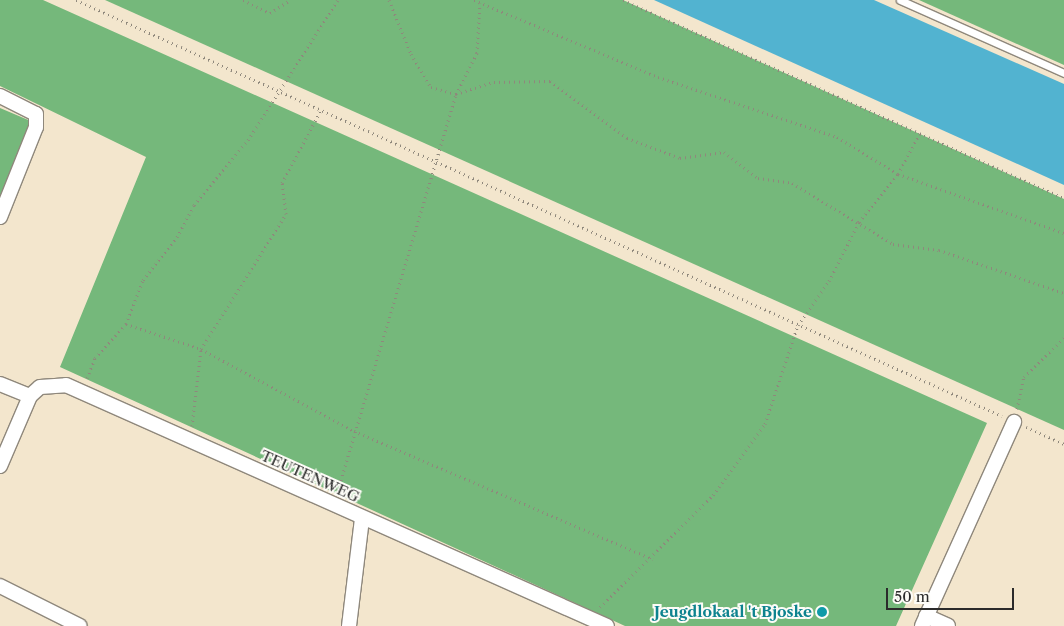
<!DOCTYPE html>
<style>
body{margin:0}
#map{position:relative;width:1064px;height:626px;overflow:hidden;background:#f3e6cd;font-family:"Libre Caslon Text",serif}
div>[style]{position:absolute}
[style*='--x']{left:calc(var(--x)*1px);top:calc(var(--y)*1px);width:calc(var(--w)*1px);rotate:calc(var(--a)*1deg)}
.forest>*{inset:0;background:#75b87b}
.water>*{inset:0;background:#52b3d0}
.path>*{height:3px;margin-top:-1.5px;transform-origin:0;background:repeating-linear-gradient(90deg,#8f887c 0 1px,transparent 0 5px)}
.roads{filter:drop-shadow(1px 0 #8f887c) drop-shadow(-1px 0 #8f887c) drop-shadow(0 1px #8f887c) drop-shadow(0 -1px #8f887c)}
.service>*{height:7px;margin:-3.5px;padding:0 3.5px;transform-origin:3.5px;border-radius:3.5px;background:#fff}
.minor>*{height:14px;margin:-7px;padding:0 7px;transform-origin:7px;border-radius:7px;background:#fff}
.dots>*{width:14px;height:14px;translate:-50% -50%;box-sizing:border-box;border:2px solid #fdfcf7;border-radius:50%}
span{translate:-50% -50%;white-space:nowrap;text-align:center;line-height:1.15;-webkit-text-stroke:4px #fdfcf7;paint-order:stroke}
.street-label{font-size:15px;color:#2b2b2b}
.culture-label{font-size:15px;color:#0d838f;font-weight:700}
.right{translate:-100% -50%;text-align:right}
.scale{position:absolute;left:886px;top:588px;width:128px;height:22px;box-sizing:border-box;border:2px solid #2b2b2b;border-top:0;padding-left:6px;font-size:15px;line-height:18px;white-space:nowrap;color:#2b2b2b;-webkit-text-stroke:4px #fdfcf7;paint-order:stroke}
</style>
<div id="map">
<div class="forest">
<div style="clip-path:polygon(0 0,43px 0,987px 423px,896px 626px,625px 626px,60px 367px,146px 157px,0 86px)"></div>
<div style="clip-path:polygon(105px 0,623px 0,1064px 199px,1064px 430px)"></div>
<div style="clip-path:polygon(919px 0,1064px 0,1064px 65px)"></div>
<div style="clip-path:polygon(0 108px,33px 122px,0 200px)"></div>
</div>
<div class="water">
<div style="clip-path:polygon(654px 0,874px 0,1064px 84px,1064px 185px)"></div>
</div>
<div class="path">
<div style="--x:76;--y:0;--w:1015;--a:24.19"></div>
<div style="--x:243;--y:0;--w:30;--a:26"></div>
<div style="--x:270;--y:13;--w:24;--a:-33"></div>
<div style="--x:389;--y:0;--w:58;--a:67.8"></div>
<div style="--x:411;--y:54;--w:39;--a:59"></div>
<div style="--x:431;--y:87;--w:26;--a:16"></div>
<div style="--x:456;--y:94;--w:40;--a:-18"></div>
<div style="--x:494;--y:82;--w:56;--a:-1"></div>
<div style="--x:550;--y:81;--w:96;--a:36.5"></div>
<div style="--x:627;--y:138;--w:57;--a:20.7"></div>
<div style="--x:680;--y:158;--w:44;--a:-7.8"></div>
<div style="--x:724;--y:152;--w:43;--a:37.4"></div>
<div style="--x:758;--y:178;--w:34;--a:8"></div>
<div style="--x:792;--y:183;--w:118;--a:31.1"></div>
<div style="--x:893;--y:244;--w:46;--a:7.4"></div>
<div style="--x:939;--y:250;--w:132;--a:19"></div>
<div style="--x:474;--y:0;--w:199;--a:22.7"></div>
<div style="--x:658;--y:77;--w:189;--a:18.5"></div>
<div style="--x:837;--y:137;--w:71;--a:31.2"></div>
<div style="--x:898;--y:174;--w:176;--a:19.6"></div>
<div style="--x:623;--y:0;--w:483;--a:24.2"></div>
<div style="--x:126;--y:324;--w:79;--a:18.4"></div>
<div style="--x:201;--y:349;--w:174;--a:28.2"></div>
<div style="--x:354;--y:431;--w:325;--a:23.2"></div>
<div style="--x:87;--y:378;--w:22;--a:-68"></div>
<div style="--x:95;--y:358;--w:46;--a:-47.6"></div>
<div style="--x:126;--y:324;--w:47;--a:-68.9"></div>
<div style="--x:143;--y:280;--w:55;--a:-51.7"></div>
<div style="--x:177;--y:237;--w:36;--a:-62"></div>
<div style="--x:194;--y:205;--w:85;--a:-50.3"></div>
<div style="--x:248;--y:140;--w:166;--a:-57.3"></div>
<div style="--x:1017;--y:409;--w:33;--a:-78"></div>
<div style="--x:1024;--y:377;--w:56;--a:-44.3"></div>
<div style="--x:192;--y:426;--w:78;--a:-83.3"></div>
<div style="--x:201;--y:349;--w:160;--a:-57.8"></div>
<div style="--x:286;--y:214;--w:31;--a:-97"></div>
<div style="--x:282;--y:183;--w:83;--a:-61.9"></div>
<div style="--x:1026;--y:427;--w:42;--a:24.1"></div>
<div style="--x:338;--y:490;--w:413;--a:-73.4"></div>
<div style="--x:456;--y:94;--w:46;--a:-62.9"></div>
<div style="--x:477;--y:53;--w:50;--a:-86.6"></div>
<div style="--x:600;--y:607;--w:159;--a:-44.7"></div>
<div style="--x:713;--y:495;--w:88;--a:-53.8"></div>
<div style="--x:765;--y:424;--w:104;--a:-71.6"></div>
<div style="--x:798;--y:325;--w:54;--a:-54.8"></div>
<div style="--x:829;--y:281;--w:66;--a:-63"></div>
<div style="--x:859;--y:222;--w:62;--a:-50.9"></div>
<div style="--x:898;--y:174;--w:47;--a:-61.8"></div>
</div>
<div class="roads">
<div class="service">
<div style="--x:900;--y:0;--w:180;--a:24"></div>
</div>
<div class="minor">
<div style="--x:0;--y:96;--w:40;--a:26.6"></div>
<div style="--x:36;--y:114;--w:13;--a:90"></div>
<div style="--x:36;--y:127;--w:97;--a:111.8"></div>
<div style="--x:0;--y:384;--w:32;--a:22"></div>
<div style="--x:0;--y:466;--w:76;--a:-66.8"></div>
<div style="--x:30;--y:396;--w:13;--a:-42"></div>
<div style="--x:40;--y:387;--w:26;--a:-4"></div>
<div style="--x:66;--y:385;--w:592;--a:24.01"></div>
<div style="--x:0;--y:586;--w:89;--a:26.6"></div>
<div style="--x:926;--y:616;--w:24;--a:24"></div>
<div style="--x:349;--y:626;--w:109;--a:-83.1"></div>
<div style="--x:922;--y:626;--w:224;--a:-65.7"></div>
</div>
</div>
<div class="dots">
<div style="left:822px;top:612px;background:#0f9aa8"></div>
</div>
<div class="street-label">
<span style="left:310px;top:476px;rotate:24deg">TEUTENWEG</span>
</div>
<div class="culture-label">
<span class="right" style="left:812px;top:612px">Jeugdlokaal 't Bjoske</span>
</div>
<div class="scale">50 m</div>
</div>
